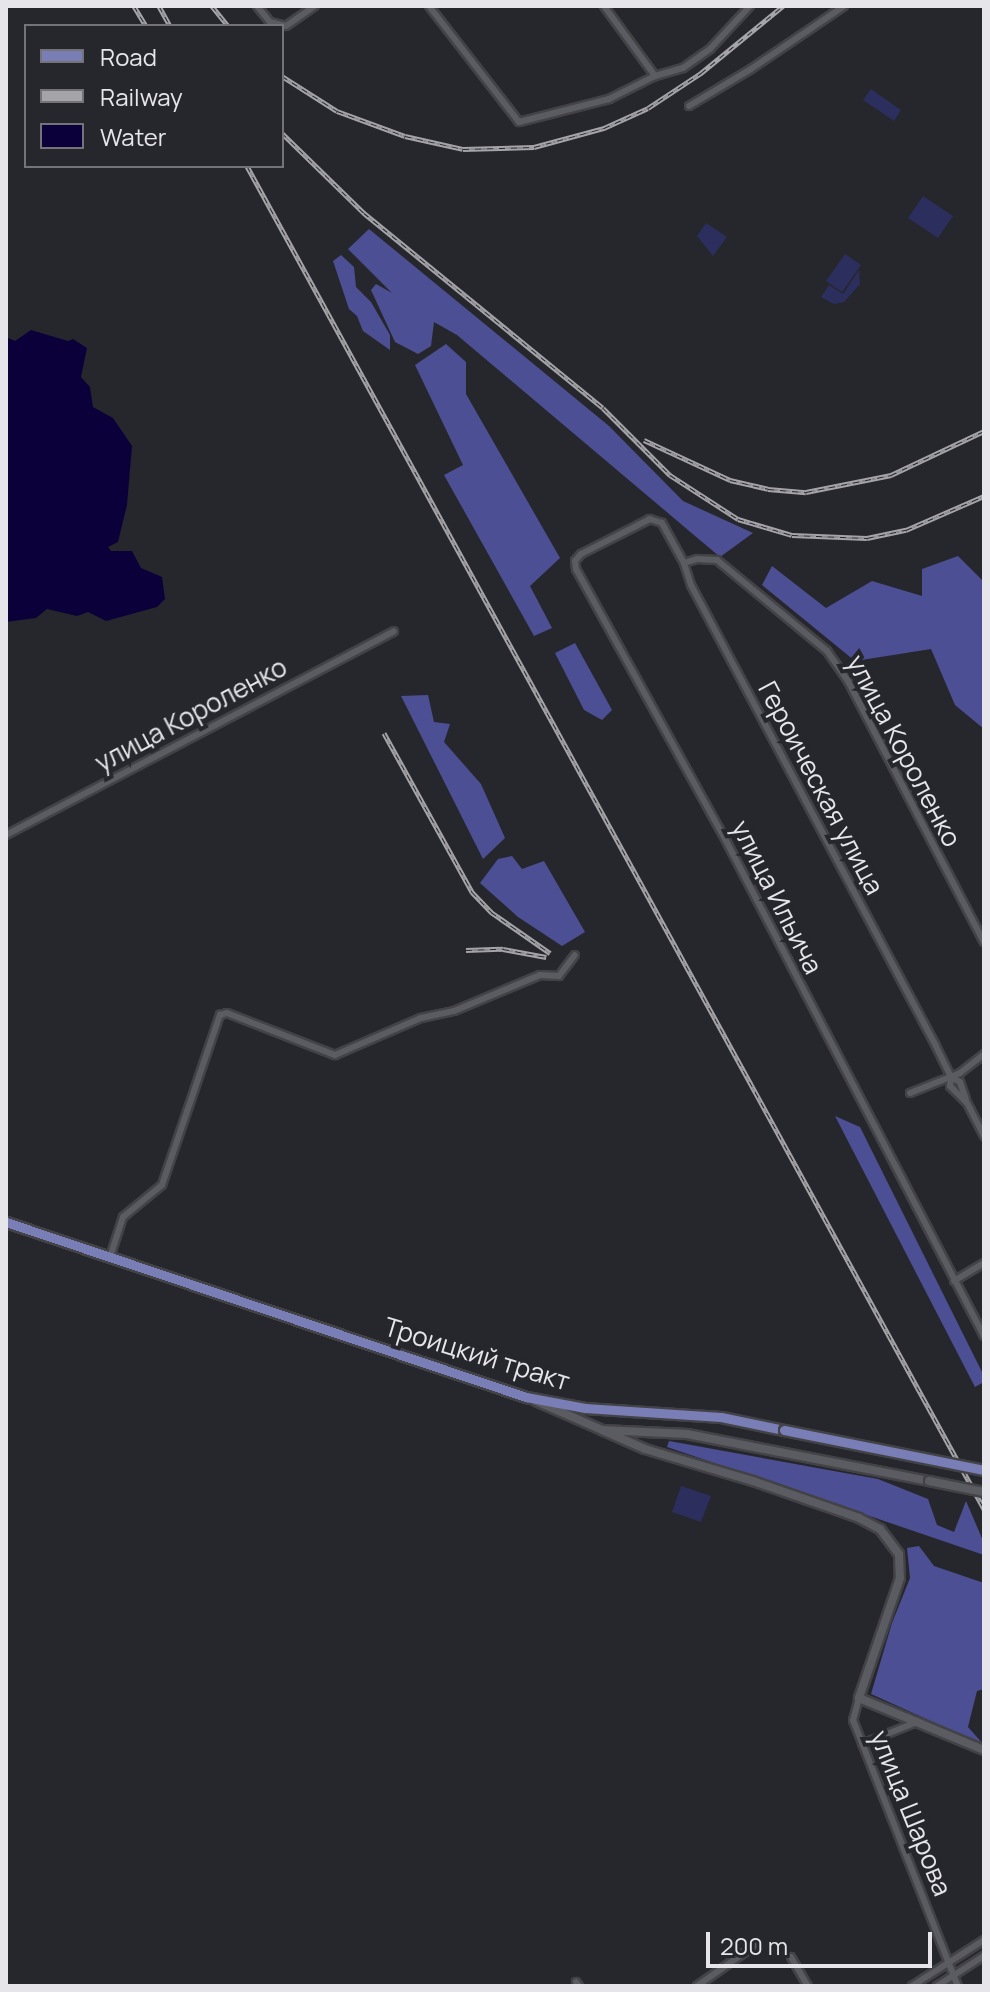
<!DOCTYPE html>
<meta charset="utf-8">
<style>
body{margin:0}
#map{position:relative;width:990px;height:1992px;overflow:hidden;background:#26272c;font-family:Manrope,sans-serif}
div>[style]{position:absolute}
[style*='--x']{left:calc(var(--x)*1px);top:calc(var(--y)*1px);width:calc(var(--w)*1px);rotate:calc(var(--a)*1deg)}
.green>*{inset:0;background:#2c2e5d}
.forest>*{inset:0;background:#4c4f93}
.water>*{inset:0;background:#0c003b}
.roads{filter:drop-shadow(2px 0 #434347) drop-shadow(-2px 0 #434347) drop-shadow(0 2px #434347) drop-shadow(0 -2px #434347)}
.street>*{height:6px;margin:-3px;padding:0 3px;transform-origin:3px;border-radius:3px;background:#5b5c62}
.secondary>*{height:8px;margin:-4px;padding:0 4px;transform-origin:4px;border-radius:4px;background:#5b5c62}
.primary>*{height:9px;margin:-4.5px;padding:0 4.5px;transform-origin:4.5px;border-radius:4.5px;background:#7a7eb6}
.rail>*{height:5px;margin-top:-2.5px;transform-origin:0;background:repeating-linear-gradient(90deg,#26272c 0 6px,#a4a4a9 0 12px);box-sizing:border-box;border-block:2px solid #a4a4a9}
.bridges{filter:drop-shadow(2px 0 #434347) drop-shadow(-2px 0 #434347) drop-shadow(0 2px #434347) drop-shadow(0 -2px #434347)}
.secondary-bridge>*{height:8px;margin:-4px;padding:0 4px;transform-origin:4px;border-radius:4px;background:#5b5c62}
.primary-bridge>*{height:9px;margin:-4.5px;padding:0 4.5px;transform-origin:4.5px;border-radius:4.5px;background:#7a7eb6}
span{translate:-50% -50%;white-space:nowrap;text-align:center;line-height:1.15;-webkit-text-stroke:8px #26272c;paint-order:stroke}
.street-label{font-size:26px;color:#e6e6ea}
.frame{position:absolute;inset:0;border:8px solid #e6e6ea;pointer-events:none}
.legend{position:absolute;left:24px;top:24px;width:260px;height:144px;box-sizing:border-box;background:#26272c;border:2px solid #737378;margin:0;padding:10px 14px;list-style:none;font-size:24px;color:#e6e6ea}
.legend li{display:flex;align-items:center;gap:16px;height:40px}
.legend b{width:40px;border:2px solid #737378}
.scale{position:absolute;left:706px;top:1932px;width:226px;height:36px;box-sizing:border-box;border:4px solid #e6e6ea;border-top:0;padding-left:10px;font-size:24px;line-height:28px;white-space:nowrap;color:#e6e6ea;-webkit-text-stroke:6px #26272c;paint-order:stroke}
</style>
<div id="map">
<div class="green">
<div style="clip-path:polygon(871px 89px,901px 110px,894px 121px,863px 100px)"></div>
<div style="clip-path:polygon(923px 196px,953px 216px,938px 238px,908px 218px)"></div>
<div style="clip-path:polygon(706px 223px,727px 237px,713px 256px,697px 236px)"></div>
<div style="clip-path:polygon(845px 254px,861px 265px,842px 292px,826px 281px)"></div>
<div style="clip-path:polygon(859px 270px,860px 284px,844px 302px,834px 304px,821px 297px,829px 285px,843px 294px)"></div>
<div style="clip-path:polygon(681px 1486px,711px 1496px,701px 1522px,672px 1512px)"></div>
</div>
<div class="forest">
<div style="clip-path:polygon(369px 229px,609px 426px,683px 501px,753px 533px,720px 557px,457px 335px,434px 322px,431px 346px,418px 354px,395px 342px,371px 290px,376px 284px,392px 293px,348px 249px)"></div>
<div style="clip-path:polygon(341px 255px,354px 267px,356px 287px,371px 302px,390px 335px,390px 350px,363px 331px,357px 316px,349px 309px,333px 261px)"></div>
<div style="clip-path:polygon(446px 344px,466px 362px,466px 394px,560px 558px,530px 586px,552px 628px,534px 636px,444px 475px,463px 465px,415px 365px)"></div>
<div style="clip-path:polygon(958px 556px,984px 582px,984px 729px,955px 705px,931px 649px,855px 661px,762px 585px,772px 566px,826px 608px,872px 581px,922px 596px,922px 569px)"></div>
<div style="clip-path:polygon(575px 643px,612px 710px,602px 720px,584px 710px,555px 653px)"></div>
<div style="clip-path:polygon(428px 695px,434px 722px,450px 724px,444px 742px,481px 784px,505px 838px,483px 859px,401px 696px)"></div>
<div style="clip-path:polygon(512px 856px,522px 869px,544px 861px,585px 932px,562px 946px,518px 917px,480px 883px,498px 859px)"></div>
<div style="clip-path:polygon(835px 1116px,860px 1127px,984px 1376px,984px 1382px,975px 1387px)"></div>
<div style="clip-path:polygon(669px 1441px,878px 1479px,928px 1499px,937px 1525px,954px 1532px,966px 1501px,984px 1543px,984px 1555px,667px 1447px)"></div>
<div style="clip-path:polygon(919px 1546px,934px 1566px,984px 1583px,984px 1689px,977px 1691px,968px 1727px,984px 1745px,871px 1694px,892px 1623px,910px 1578px,907px 1548px)"></div>
</div>
<div class="water">
<div style="clip-path:polygon(31px 330px,68px 341px,73px 339px,87px 348px,81px 377px,90px 387px,93px 407px,113px 418px,132px 446px,127px 505px,118px 542px,108px 547px,111px 551px,132px 551px,141px 568px,162px 577px,165px 599px,157px 607px,106px 621px,88px 612px,77px 616px,47px 609px,36px 618px,6px 622px,6px 337px,15px 341px)"></div>
</div>
<div class="roads">
<div class="street">
<div style="--x:257;--y:6;--w:21;--a:51"></div>
<div style="--x:270;--y:22;--w:16;--a:14"></div>
<div style="--x:286;--y:26;--w:35;--a:-35"></div>
<div style="--x:429;--y:6;--w:147;--a:52.2"></div>
<div style="--x:519;--y:122;--w:93;--a:-14.3"></div>
<div style="--x:609;--y:99;--w:51;--a:-26.6"></div>
<div style="--x:655;--y:76;--w:29;--a:-16"></div>
<div style="--x:683;--y:68;--w:33;--a:-35"></div>
<div style="--x:710;--y:49;--w:59;--a:-47.1"></div>
<div style="--x:604;--y:6;--w:87;--a:53.9"></div>
<div style="--x:689;--y:106;--w:72;--a:-30.8"></div>
<div style="--x:751;--y:69;--w:112;--a:-34.1"></div>
<div style="--x:684;--y:563;--w:14;--a:-17"></div>
<div style="--x:697;--y:559;--w:20;--a:3"></div>
<div style="--x:717;--y:560;--w:143;--a:39.6"></div>
<div style="--x:827;--y:651;--w:37;--a:55"></div>
<div style="--x:848;--y:681;--w:294;--a:62.5"></div>
<div style="--x:6;--y:835;--w:438;--a:-27.7"></div>
<div style="--x:951;--y:1077;--w:10;--a:29"></div>
<div style="--x:960;--y:1082;--w:18;--a:71"></div>
<div style="--x:910;--y:1093;--w:54;--a:-21.8"></div>
<div style="--x:960;--y:1073;--w:31;--a:-38"></div>
<div style="--x:984;--y:1136;--w:37;--a:-117"></div>
<div style="--x:967;--y:1103;--w:24;--a:-135"></div>
<div style="--x:950;--y:1086;--w:9;--a:-84"></div>
<div style="--x:951;--y:1077;--w:34;--a:-116"></div>
<div style="--x:936;--y:1046;--w:522;--a:-117.99"></div>
<div style="--x:691;--y:585;--w:23;--a:-108"></div>
<div style="--x:684;--y:563;--w:46;--a:-118.8"></div>
<div style="--x:662;--y:523;--w:13;--a:-162"></div>
<div style="--x:650;--y:519;--w:77;--a:153.1"></div>
<div style="--x:581;--y:554;--w:9;--a:131"></div>
<div style="--x:575;--y:561;--w:8;--a:83"></div>
<div style="--x:576;--y:569;--w:302;--a:61.1"></div>
<div style="--x:722;--y:833;--w:567;--a:62.49"></div>
<div style="--x:110;--y:1257;--w:42;--a:-72"></div>
<div style="--x:123;--y:1217;--w:50;--a:-39.4"></div>
<div style="--x:162;--y:1185;--w:180;--a:-71.2"></div>
<div style="--x:220;--y:1015;--w:7;--a:-16"></div>
<div style="--x:227;--y:1013;--w:116;--a:21.3"></div>
<div style="--x:335;--y:1055;--w:94;--a:-23.3"></div>
<div style="--x:421;--y:1018;--w:34;--a:-12"></div>
<div style="--x:454;--y:1011;--w:93;--a:-22.7"></div>
<div style="--x:540;--y:975;--w:19;--a:3"></div>
<div style="--x:559;--y:976;--w:26;--a:-53"></div>
<div style="--x:954;--y:1281;--w:35;--a:-31"></div>
<div style="--x:859;--y:1698;--w:23;--a:105"></div>
<div style="--x:853;--y:1720;--w:286;--a:68.5"></div>
<div style="--x:862;--y:1744;--w:59;--a:-21.8"></div>
<div style="--x:791;--y:1957;--w:34;--a:60"></div>
<div style="--x:576;--y:1982;--w:5;--a:53"></div>
<div style="--x:697;--y:1986;--w:70;--a:-35.1"></div>
<div style="--x:912;--y:1986;--w:85;--a:-32.6"></div>
<div style="--x:937;--y:1986;--w:56;--a:-32.6"></div>
</div>
<div class="secondary">
<div style="--x:536;--y:1401;--w:72;--a:23.7"></div>
<div style="--x:602;--y:1430;--w:85;--a:2.7"></div>
<div style="--x:687;--y:1434;--w:247;--a:11"></div>
<div style="--x:602;--y:1430;--w:47;--a:23.8"></div>
<div style="--x:645;--y:1449;--w:113;--a:16.5"></div>
<div style="--x:753;--y:1481;--w:112;--a:19.2"></div>
<div style="--x:859;--y:1518;--w:24;--a:28"></div>
<div style="--x:880;--y:1529;--w:31;--a:53"></div>
<div style="--x:899;--y:1554;--w:24;--a:88"></div>
<div style="--x:900;--y:1578;--w:127;--a:108.9"></div>
<div style="--x:859;--y:1698;--w:135;--a:22.6"></div>
</div>
<div class="primary">
<div style="--x:6;--y:1222;--w:549;--a:18.6"></div>
<div style="--x:526;--y:1397;--w:60;--a:10.6"></div>
<div style="--x:585;--y:1408;--w:136;--a:3.8"></div>
<div style="--x:721;--y:1417;--w:64;--a:11.7"></div>
</div>
</div>
<div class="rail">
<div style="--x:134;--y:6;--w:23;--a:59"></div>
<div style="--x:159;--y:6;--w:23;--a:61"></div>
<div style="--x:212;--y:6;--w:26;--a:51"></div>
<div style="--x:282;--y:76;--w:65;--a:32.5"></div>
<div style="--x:337;--y:111;--w:72;--a:20.2"></div>
<div style="--x:405;--y:136;--w:59;--a:12.6"></div>
<div style="--x:463;--y:149;--w:71;--a:-1.6"></div>
<div style="--x:534;--y:147;--w:73;--a:-15.2"></div>
<div style="--x:604;--y:128;--w:48;--a:-24.4"></div>
<div style="--x:648;--y:108;--w:64;--a:-33.4"></div>
<div style="--x:701;--y:73;--w:106;--a:-39.3"></div>
<div style="--x:282;--y:133;--w:115;--a:44.3"></div>
<div style="--x:364;--y:213;--w:308;--a:39.2"></div>
<div style="--x:603;--y:408;--w:95;--a:45"></div>
<div style="--x:670;--y:475;--w:81;--a:32.9"></div>
<div style="--x:738;--y:519;--w:56;--a:16.5"></div>
<div style="--x:792;--y:535;--w:75;--a:2.3"></div>
<div style="--x:867;--y:538;--w:40;--a:-12"></div>
<div style="--x:906;--y:530;--w:85;--a:-23.6"></div>
<div style="--x:247;--y:166;--w:1532;--a:61.24"></div>
<div style="--x:644;--y:440;--w:95;--a:24.9"></div>
<div style="--x:730;--y:480;--w:39;--a:13"></div>
<div style="--x:768;--y:489;--w:38;--a:5"></div>
<div style="--x:806;--y:492;--w:87;--a:-11.3"></div>
<div style="--x:891;--y:475;--w:103;--a:-25.3"></div>
<div style="--x:384;--y:733;--w:182;--a:61"></div>
<div style="--x:472;--y:892;--w:28;--a:46"></div>
<div style="--x:491;--y:912;--w:72;--a:34.8"></div>
<div style="--x:466;--y:950;--w:37;--a:-2"></div>
<div style="--x:503;--y:949;--w:44;--a:10.5"></div>
</div>
<div class="bridges">
<div class="secondary-bridge">
<div style="--x:929;--y:1481;--w:56;--a:11.3"></div>
</div>
<div class="primary-bridge">
<div style="--x:784;--y:1430;--w:204;--a:11.3"></div>
</div>
</div>
<div class="street-label">
<span style="left:191px;top:715px;rotate:-28deg">улица Короленко</span>
<span style="left:904px;top:751px;rotate:62deg">улица Короленко</span>
<span style="left:821px;top:788px;rotate:62deg">Героическая улица</span>
<span style="left:777px;top:897px;rotate:63deg">улица Ильича</span>
<span style="left:477px;top:1354px;rotate:17deg">Троицкий тракт</span>
<span style="left:911px;top:1813px;rotate:68deg">улица Шарова</span>
</div>
<div class="frame"></div>
<ul class="legend">
<li><b style="height:10px;background:#7a7eb6"></b>Road</li>
<li><b style="height:10px;background:#a4a4a9"></b>Railway</li>
<li><b style="height:22px;background:#0c003b"></b>Water</li>
</ul>
<div class="scale">200 m</div>
</div>
